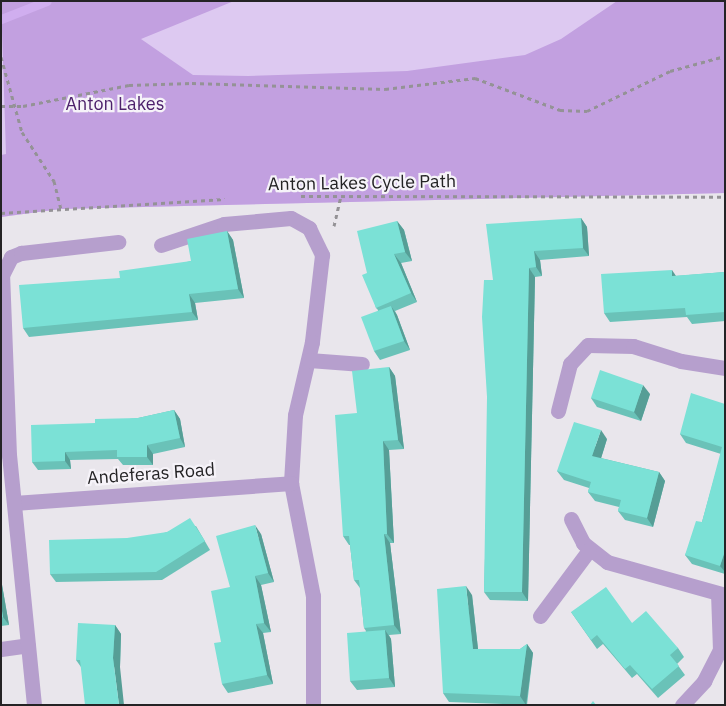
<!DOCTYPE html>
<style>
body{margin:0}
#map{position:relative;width:726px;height:706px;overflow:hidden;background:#e9e6ec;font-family:"IBM Plex Sans",sans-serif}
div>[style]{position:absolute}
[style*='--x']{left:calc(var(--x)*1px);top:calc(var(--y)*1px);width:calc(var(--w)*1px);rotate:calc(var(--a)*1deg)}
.green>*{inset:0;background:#ddc9f1}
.forest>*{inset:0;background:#c2a0e0}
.stream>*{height:9px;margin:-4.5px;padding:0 4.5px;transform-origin:4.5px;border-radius:4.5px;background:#d0aeef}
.path>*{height:3px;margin-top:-1.5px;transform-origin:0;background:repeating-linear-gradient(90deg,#949296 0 4px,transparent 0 8px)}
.street>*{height:15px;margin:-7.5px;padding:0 7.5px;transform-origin:7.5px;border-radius:7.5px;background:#b69fcd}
.wall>*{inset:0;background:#6ac2b8}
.shaded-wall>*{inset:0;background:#569e96}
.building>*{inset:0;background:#7be1d6}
span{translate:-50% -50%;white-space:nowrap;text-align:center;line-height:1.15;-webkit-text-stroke:4.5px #f6f3f9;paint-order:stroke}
.park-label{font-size:18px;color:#4d216c}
.street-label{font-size:18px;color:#242325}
.frame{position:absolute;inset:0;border:2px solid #242325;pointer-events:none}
</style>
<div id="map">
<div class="green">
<div style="clip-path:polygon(1px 1px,725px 1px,725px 193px,61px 209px,1px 217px)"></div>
</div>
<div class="forest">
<div style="clip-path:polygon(1px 1px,234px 1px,141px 39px,193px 75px,248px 76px,407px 71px,525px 55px,561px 39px,617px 1px,725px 1px,725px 193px,61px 209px,1px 217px,1px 155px,6px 154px)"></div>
</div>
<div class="stream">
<div style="--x:1;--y:19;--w:49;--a:-21.4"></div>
</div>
<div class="path">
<div style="--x:1;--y:57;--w:78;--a:74.4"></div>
<div style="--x:22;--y:132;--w:59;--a:56.9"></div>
<div style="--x:54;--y:181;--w:29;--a:76"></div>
<div style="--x:1;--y:106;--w:22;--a:0"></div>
<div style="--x:23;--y:106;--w:108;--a:-11.2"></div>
<div style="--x:129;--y:85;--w:63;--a:-1.8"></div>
<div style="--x:192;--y:83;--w:193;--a:1.8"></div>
<div style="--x:385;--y:89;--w:91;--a:-7"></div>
<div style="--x:475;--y:78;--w:91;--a:20.6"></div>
<div style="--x:560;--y:110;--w:27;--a:2"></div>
<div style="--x:587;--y:111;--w:92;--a:-25.7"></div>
<div style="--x:670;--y:71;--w:57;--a:-15.3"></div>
<div style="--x:301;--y:196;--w:424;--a:0.1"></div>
<div style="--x:1;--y:213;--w:224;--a:-3.6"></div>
<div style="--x:334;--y:226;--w:32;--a:-77"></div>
</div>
<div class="street">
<div style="--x:161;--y:245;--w:66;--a:-18.4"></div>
<div style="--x:224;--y:224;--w:67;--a:-5.1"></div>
<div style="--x:291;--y:218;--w:21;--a:29"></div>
<div style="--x:309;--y:228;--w:30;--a:64"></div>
<div style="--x:322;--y:255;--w:88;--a:96.6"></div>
<div style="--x:312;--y:342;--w:75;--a:103.1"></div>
<div style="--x:295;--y:415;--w:68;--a:93.4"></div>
<div style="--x:291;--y:483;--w:115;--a:79"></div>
<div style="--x:313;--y:596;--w:109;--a:90"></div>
<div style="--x:309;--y:360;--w:53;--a:4.3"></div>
<div style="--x:558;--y:411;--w:49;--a:-75.7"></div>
<div style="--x:570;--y:364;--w:26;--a:-47"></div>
<div style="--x:588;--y:345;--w:45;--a:1.3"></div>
<div style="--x:633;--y:346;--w:50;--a:17.4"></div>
<div style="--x:681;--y:361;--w:45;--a:9"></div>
<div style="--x:14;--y:503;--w:278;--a:-4.1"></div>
<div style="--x:571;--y:519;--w:27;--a:63"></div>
<div style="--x:583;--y:543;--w:31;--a:38"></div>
<div style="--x:607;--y:562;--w:123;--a:15.6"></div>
<div style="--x:540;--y:616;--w:82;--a:-53.4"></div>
<div style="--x:1;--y:649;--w:27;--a:-8"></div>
<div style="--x:34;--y:705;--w:251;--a:-95.7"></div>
<div style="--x:9;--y:455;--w:180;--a:-92.2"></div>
<div style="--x:2;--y:275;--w:20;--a:-63"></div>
<div style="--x:11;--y:257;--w:11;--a:-22"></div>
<div style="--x:21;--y:253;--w:98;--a:-6.5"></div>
<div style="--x:682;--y:705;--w:33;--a:-47"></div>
<div style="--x:704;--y:681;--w:35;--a:-63"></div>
<div style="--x:720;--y:650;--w:56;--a:-92"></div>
</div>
<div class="wall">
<div style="clip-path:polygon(581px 218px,587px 227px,589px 256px,540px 260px,542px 276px,535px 277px,528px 601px,490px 600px,484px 592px,493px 280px)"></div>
<div style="clip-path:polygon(397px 221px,404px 230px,412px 261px,401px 263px,417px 302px,395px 311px,397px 315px,410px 350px,380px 360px,374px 351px,378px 310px,376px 308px,367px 273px)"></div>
<div style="clip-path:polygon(227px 231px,233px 240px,244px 298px,195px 303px,198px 320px,29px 337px,23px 328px,120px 278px,191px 261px)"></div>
<div style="clip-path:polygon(725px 272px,725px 321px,692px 324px,687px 317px,610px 322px,604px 313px,676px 276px)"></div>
<div style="clip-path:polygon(389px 367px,395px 376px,404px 449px,389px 450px,394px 543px,390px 543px,401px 634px,389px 635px,391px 639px,395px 687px,357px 690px,350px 681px,366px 631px,364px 628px,360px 588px,354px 580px,350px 545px,349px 545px,343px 536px,357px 413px)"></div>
<div style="clip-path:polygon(650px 394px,641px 421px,597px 407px,591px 398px)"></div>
<div style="clip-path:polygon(725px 404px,725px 574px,692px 564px,685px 555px,702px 522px,721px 454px,686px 443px,680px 434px)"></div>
<div style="clip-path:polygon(174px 410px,180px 419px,185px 447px,153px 454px,153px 465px,123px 465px,118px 459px,70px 460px,71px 469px,38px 470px,32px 462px,95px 423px,138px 418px)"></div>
<div style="clip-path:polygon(607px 439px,601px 458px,659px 472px,665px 481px,653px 527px,625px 520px,618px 511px,619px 507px,595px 501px,588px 492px,589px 488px,564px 480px,557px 471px)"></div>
<div style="clip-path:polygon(196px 526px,210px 550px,162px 580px,56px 582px,50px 574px,167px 532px)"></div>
<div style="clip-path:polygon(261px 534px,274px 582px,261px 585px,271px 632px,263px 633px,273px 684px,228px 693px,222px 684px,221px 642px,230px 587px)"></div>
<div style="clip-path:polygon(1px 579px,9px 625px,1px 626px)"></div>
<div style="clip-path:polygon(472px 595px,478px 649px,520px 649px,527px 644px,533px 653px,527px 705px,449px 702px,443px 693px)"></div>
<div style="clip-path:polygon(571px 612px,632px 623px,678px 648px,684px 657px,677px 664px,685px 675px,658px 698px,637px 674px,632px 678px,603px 644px,597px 649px)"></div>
<div style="clip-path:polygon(115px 625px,121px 634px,120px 667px,81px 667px,76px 660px)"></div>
</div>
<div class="shaded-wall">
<div style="clip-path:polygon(581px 218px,587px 227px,589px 256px,583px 248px)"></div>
<div style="clip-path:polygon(397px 221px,404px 230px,412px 261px,405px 252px)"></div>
<div style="clip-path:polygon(227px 231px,233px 240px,244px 298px,238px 289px)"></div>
<div style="clip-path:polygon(534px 251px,540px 260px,542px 276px,536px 267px)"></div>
<div style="clip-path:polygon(394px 254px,401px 263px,417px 302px,411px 293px)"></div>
<div style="clip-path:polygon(529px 268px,535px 277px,528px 601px,522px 592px)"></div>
<div style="clip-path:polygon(672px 270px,678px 279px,672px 276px)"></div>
<div style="clip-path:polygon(189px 294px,195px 303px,198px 320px,192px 312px)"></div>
<div style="clip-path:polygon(391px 306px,397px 315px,410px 350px,404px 341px)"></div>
<div style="clip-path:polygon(389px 367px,395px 376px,404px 449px,398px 440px)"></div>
<div style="clip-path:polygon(643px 385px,650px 394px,641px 421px,634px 412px)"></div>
<div style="clip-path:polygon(174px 410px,180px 419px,185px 447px,180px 438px)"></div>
<div style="clip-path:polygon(601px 430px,607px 439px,599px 465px,592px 456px)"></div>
<div style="clip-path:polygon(383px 441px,389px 450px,394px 543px,387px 534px)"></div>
<div style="clip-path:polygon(147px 445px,153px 454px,153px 465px,147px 457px)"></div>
<div style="clip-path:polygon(65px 452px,70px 460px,71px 469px,65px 461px)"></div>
<div style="clip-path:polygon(659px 472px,665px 481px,653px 527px,647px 518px)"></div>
<div style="clip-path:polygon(255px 525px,261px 534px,274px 582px,268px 573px)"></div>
<div style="clip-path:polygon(384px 534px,390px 543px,401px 634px,394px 625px)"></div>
<div style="clip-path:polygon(725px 551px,725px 572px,720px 566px)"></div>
<div style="clip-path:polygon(255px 576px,261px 585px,271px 632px,264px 623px)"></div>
<div style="clip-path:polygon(1px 579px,9px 625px,3px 617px,1px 605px)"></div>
<div style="clip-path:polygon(466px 586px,472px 595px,479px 658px,473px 649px)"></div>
<div style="clip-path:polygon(256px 624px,263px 633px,273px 684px,267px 675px)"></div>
<div style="clip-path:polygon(115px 625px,121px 634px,120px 667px,124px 705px,119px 705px,113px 658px)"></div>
<div style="clip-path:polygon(385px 630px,391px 639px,395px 687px,389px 678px)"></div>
<div style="clip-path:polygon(527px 644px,533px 653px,526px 705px,520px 696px)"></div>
</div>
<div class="building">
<div style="clip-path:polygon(581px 218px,583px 248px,534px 251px,536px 267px,529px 268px,522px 592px,484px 592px,487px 397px,482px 317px,484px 280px,493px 280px,486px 224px)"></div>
<div style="clip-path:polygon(397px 221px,405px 252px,394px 254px,411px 293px,376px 308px,362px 275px,367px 273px,357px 231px)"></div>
<div style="clip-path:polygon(227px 231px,238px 289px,189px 294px,192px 312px,23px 328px,19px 285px,120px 278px,119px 271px,191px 261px,187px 239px)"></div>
<div style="clip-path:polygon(672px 270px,672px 276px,725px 272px,725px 312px,686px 315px,685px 308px,604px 313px,601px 274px)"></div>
<div style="clip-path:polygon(391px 306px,404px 341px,374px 351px,361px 317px)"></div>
<div style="clip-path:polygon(389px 367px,398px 440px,383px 441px,387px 534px,384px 534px,394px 625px,364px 628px,359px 580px,354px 580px,349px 536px,343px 536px,335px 415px,357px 413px,352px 371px)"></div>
<div style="clip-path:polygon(600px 370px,643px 385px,634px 412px,591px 398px)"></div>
<div style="clip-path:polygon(691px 393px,725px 404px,725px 551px,720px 566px,685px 555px,696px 521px,702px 522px,722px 447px,680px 434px)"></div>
<div style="clip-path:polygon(174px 410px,180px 438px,147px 445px,147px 457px,117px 457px,117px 450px,65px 452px,65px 461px,32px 462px,31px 425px,95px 423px,95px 419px,138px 418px)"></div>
<div style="clip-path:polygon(574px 422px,601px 430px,592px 456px,659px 472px,647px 518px,618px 511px,621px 500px,588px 492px,591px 482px,557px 471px)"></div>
<div style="clip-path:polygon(190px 518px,205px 541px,156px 572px,50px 574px,49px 540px,127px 538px,167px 532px)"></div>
<div style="clip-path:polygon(255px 525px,268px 573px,255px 576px,264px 623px,256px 624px,267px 675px,222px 684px,214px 643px,221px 642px,211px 591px,230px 587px,216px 536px)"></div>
<div style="clip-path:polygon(466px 586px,473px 649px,520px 649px,527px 644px,520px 696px,443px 693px,437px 589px)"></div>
<div style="clip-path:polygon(606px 587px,632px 623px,646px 611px,678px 648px,670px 655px,679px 666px,652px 689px,630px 665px,625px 669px,597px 635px,591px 640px,571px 612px)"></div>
<div style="clip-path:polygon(1px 605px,3px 617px,1px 618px)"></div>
<div style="clip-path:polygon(78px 623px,115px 625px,113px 658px,119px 705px,85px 705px,80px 660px,76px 660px)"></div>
<div style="clip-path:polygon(385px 630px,389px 678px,350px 681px,347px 633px)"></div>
<div style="clip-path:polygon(593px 701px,596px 705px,590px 705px)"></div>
</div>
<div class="park-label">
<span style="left:115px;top:104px">Anton Lakes</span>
</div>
<div class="street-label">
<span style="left:362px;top:183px;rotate:-1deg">Anton Lakes Cycle Path</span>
<span style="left:151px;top:474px;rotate:-4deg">Andeferas Road</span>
</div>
<div class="frame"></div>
</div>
